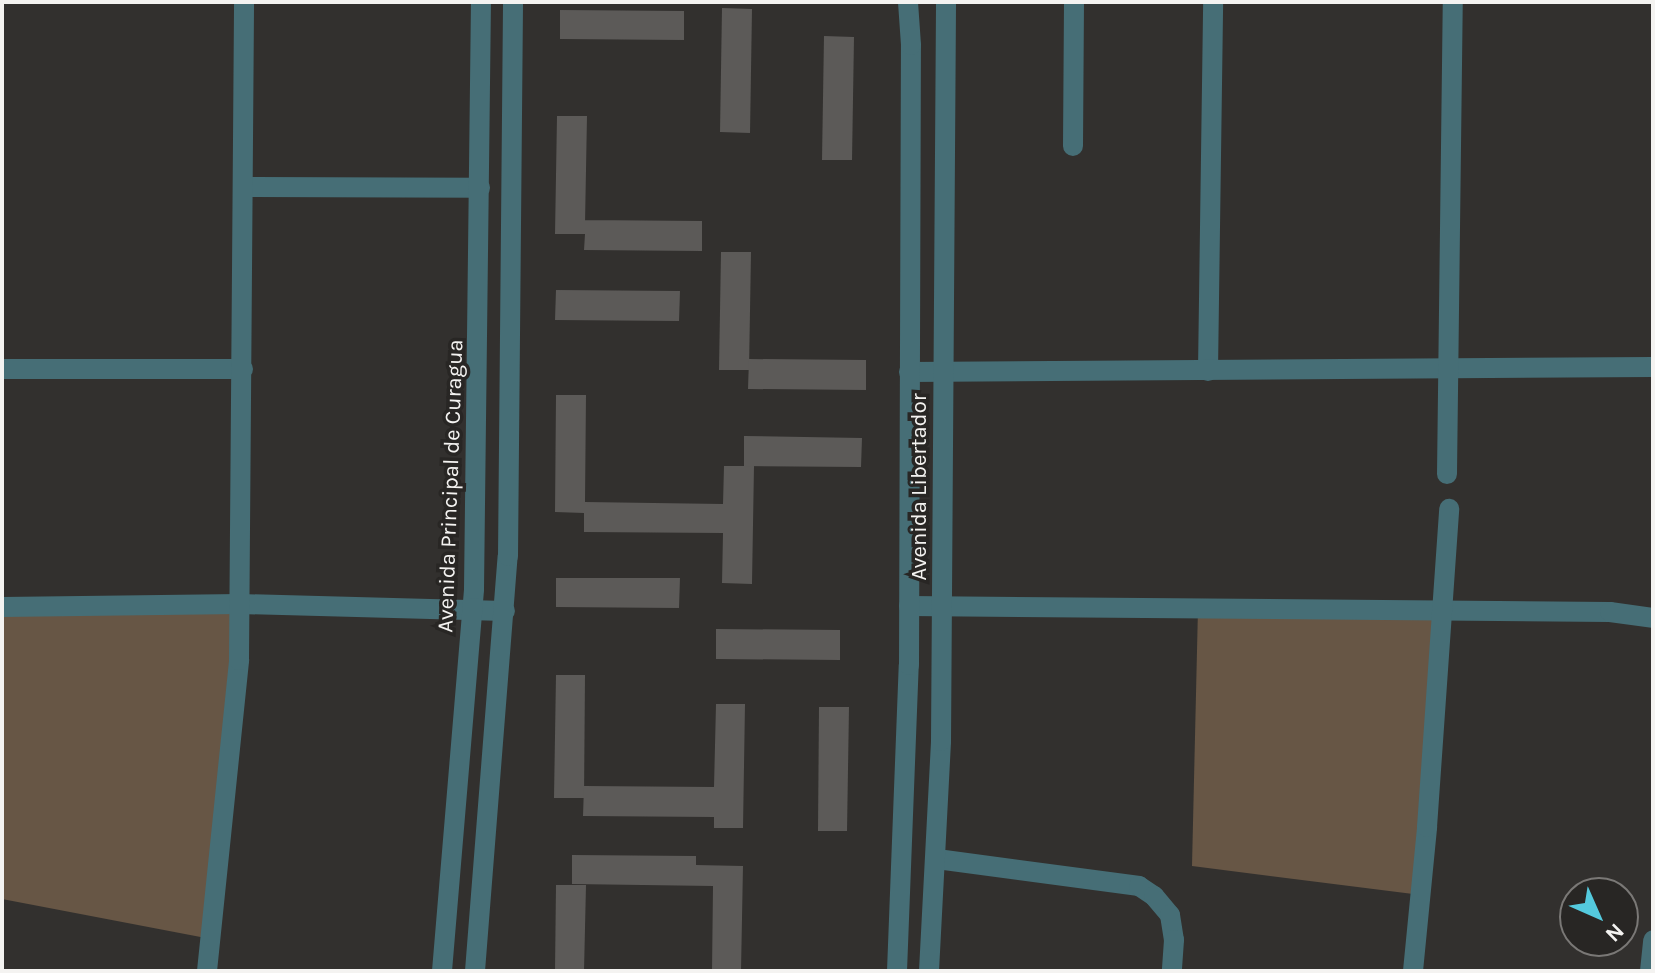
<!DOCTYPE html>
<style>
body{margin:0}
#map{position:relative;width:1655px;height:973px;overflow:hidden;background:#32302e;font-family:Karla,sans-serif}
div>[style]{position:absolute}
[style*='--x']{left:calc(var(--x)*1px);top:calc(var(--y)*1px);width:calc(var(--w)*1px);rotate:calc(var(--a)*1deg)}
.green>*{inset:0;background:#675645}
.building>*{inset:0;background:#5c5a58}
.street>*{height:20px;margin:-10px;padding:0 10px;transform-origin:10px;border-radius:10px;background:#466e76}
span{translate:-50% -50%;white-space:nowrap;text-align:center;line-height:1.15;-webkit-text-stroke:7px #282624;paint-order:stroke}
.street-label{font-size:22px;color:#f4f3f1}
.frame{position:absolute;inset:0;border:4px solid #f4f3f1;pointer-events:none}
.north{position:absolute;left:1559px;top:877px;width:80px;height:80px;box-sizing:border-box;background:#282624;border:2px solid #7a7876;border-radius:50%;rotate:135deg;font-size:22px;font-weight:700;line-height:32px;text-align:center;color:#f4f3f1}
.north::after{content:'';display:block;margin:auto;width:28px;height:36px;background:#54cade;clip-path:polygon(50% 0,100% 100%,50% 72%,0 100%)}
</style>
<div id="map">
<div class="green">
<div style="clip-path:polygon(240px 604px,211px 939px,2px 899px,2px 607px)"></div>
<div style="clip-path:polygon(1198px 608px,1444px 611px,1421px 895px,1192px 866px)"></div>
</div>
<div class="building">
<div style="clip-path:polygon(722px 8px,752px 9px,750px 133px,720px 132px)"></div>
<div style="clip-path:polygon(560px 10px,684px 11px,684px 40px,560px 39px)"></div>
<div style="clip-path:polygon(824px 36px,854px 37px,852px 160px,822px 160px)"></div>
<div style="clip-path:polygon(557px 116px,587px 116px,585px 224px,585px 220px,702px 221px,702px 251px,584px 250px,585px 234px,555px 234px)"></div>
<div style="clip-path:polygon(721px 252px,751px 252px,749px 370px,719px 370px)"></div>
<div style="clip-path:polygon(556px 290px,680px 291px,679px 321px,555px 320px)"></div>
<div style="clip-path:polygon(749px 359px,866px 360px,866px 390px,748px 389px)"></div>
<div style="clip-path:polygon(556px 395px,586px 395px,585px 502px,723px 504px,724px 466px,754px 466px,752px 584px,722px 583px,723px 533px,584px 532px,584px 513px,555px 512px)"></div>
<div style="clip-path:polygon(744px 436px,862px 438px,861px 467px,744px 466px)"></div>
<div style="clip-path:polygon(556px 578px,680px 578px,679px 608px,556px 607px)"></div>
<div style="clip-path:polygon(716px 629px,840px 630px,840px 660px,716px 659px)"></div>
<div style="clip-path:polygon(556px 675px,585px 675px,584px 798px,554px 798px)"></div>
<div style="clip-path:polygon(716px 704px,745px 704px,743px 828px,714px 828px,714px 817px,583px 816px,584px 786px,714px 787px)"></div>
<div style="clip-path:polygon(819px 707px,849px 707px,847px 831px,818px 831px)"></div>
<div style="clip-path:polygon(572px 855px,696px 856px,696px 865px,743px 866px,741px 971px,712px 971px,713px 886px,572px 884px)"></div>
<div style="clip-path:polygon(556px 885px,586px 885px,584px 971px,555px 971px)"></div>
</div>
<div class="street">
<div style="--x:1073;--y:146;--w:144;--a:-89.6"></div>
<div style="--x:245;--y:187;--w:235;--a:0.2"></div>
<div style="--x:2;--y:369;--w:241;--a:0"></div>
<div style="--x:1208;--y:371;--w:369;--a:-89.2"></div>
<div style="--x:909;--y:372;--w:744;--a:-0.39"></div>
<div style="--x:1447;--y:474;--w:472;--a:-89.3"></div>
<div style="--x:909;--y:606;--w:701;--a:0.49"></div>
<div style="--x:1610;--y:612;--w:43;--a:7.9"></div>
<div style="--x:2;--y:607;--w:238;--a:-0.7"></div>
<div style="--x:240;--y:604;--w:265;--a:1.5"></div>
<div style="--x:937;--y:859;--w:204;--a:7.6"></div>
<div style="--x:1139;--y:886;--w:18;--a:34"></div>
<div style="--x:1154;--y:896;--w:25;--a:50"></div>
<div style="--x:1170;--y:915;--w:25;--a:81"></div>
<div style="--x:1174;--y:940;--w:31;--a:94"></div>
<div style="--x:207;--y:971;--w:313;--a:-84.1"></div>
<div style="--x:239;--y:660;--w:658;--a:-89.56"></div>
<div style="--x:442;--y:971;--w:383;--a:-85.2"></div>
<div style="--x:474;--y:589;--w:587;--a:-89.32"></div>
<div style="--x:475;--y:971;--w:416;--a:-85.5"></div>
<div style="--x:508;--y:556;--w:554;--a:-89.48"></div>
<div style="--x:897;--y:971;--w:306;--a:-87.8"></div>
<div style="--x:909;--y:665;--w:620;--a:-89.82"></div>
<div style="--x:911;--y:45;--w:43;--a:-94"></div>
<div style="--x:929;--y:971;--w:230;--a:-87"></div>
<div style="--x:941;--y:741;--w:739;--a:-89.61"></div>
<div style="--x:1413;--y:971;--w:145;--a:-84.4"></div>
<div style="--x:1427;--y:827;--w:319;--a:-86"></div>
<div style="--x:1650;--y:971;--w:31;--a:-84"></div>
</div>
<div class="street-label">
<span style="left:451px;top:486px;rotate:-88deg">Avenida Principal de Curagua</span>
<span style="left:920px;top:487px;rotate:-90deg">Avenida Libertador</span>
</div>
<div class="frame"></div>
<div class="north">N</div>
</div>
